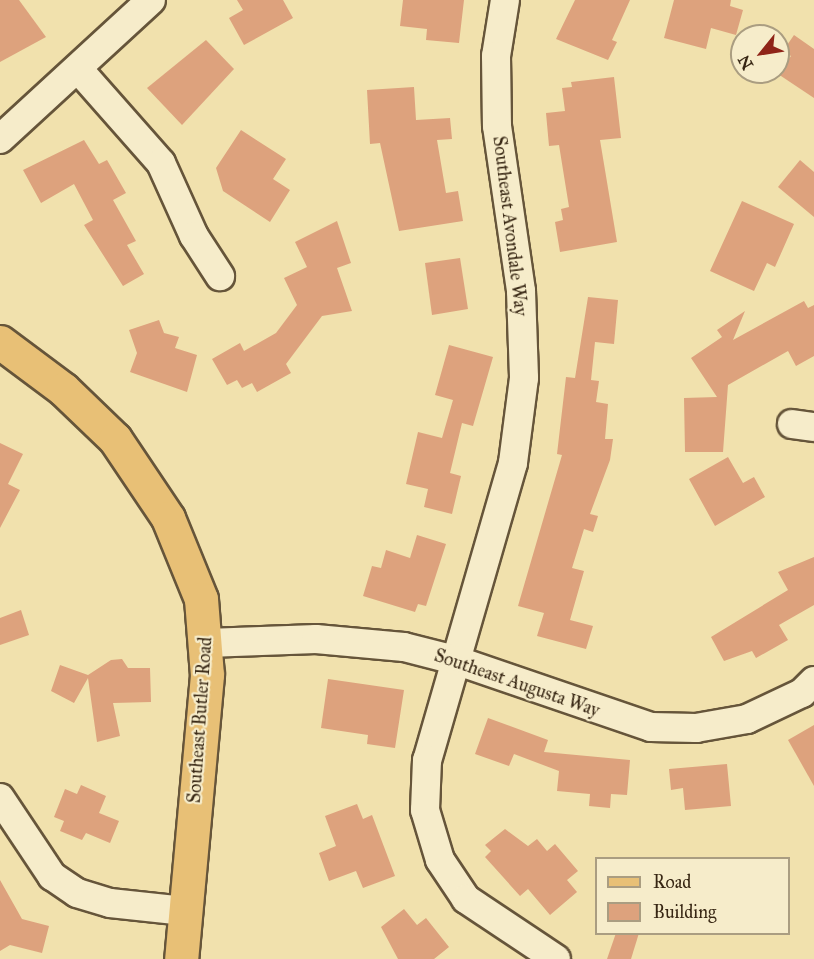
<!DOCTYPE html>
<style>
body{margin:0}
#map{position:relative;width:814px;height:959px;overflow:hidden;background:#f1e1ad;font-family:"IM FELL Great Primer",serif}
div>[style]{position:absolute}
[style*='--x']{left:calc(var(--x)*1px);top:calc(var(--y)*1px);width:calc(var(--w)*1px);rotate:calc(var(--a)*1deg)}
.building>*{inset:0;background:#dda27d}
.roads{filter:drop-shadow(2px 0 #66553a) drop-shadow(-2px 0 #66553a) drop-shadow(0 2px #66553a) drop-shadow(0 -2px #66553a)}
.minor>*{height:28px;margin:-14px;padding:0 14px;transform-origin:14px;border-radius:14px;background:#f6ecca}
.major>*{height:33px;margin:-16.5px;padding:0 16.5px;transform-origin:16.5px;border-radius:16.5px;background:#e8c076}
span{translate:-50% -50%;white-space:nowrap;text-align:center;line-height:1.15;-webkit-text-stroke:4.5px #f6ecca;paint-order:stroke}
.street-label{font-size:18px;color:#372613}
.legend{position:absolute;left:595px;top:857px;width:195px;height:78px;box-sizing:border-box;background:#f6ecca;border:2px solid #aa9d81;margin:0;padding:8px 10px;list-style:none;font-size:18px;color:#372613}
.legend li{display:flex;align-items:center;gap:12px;height:30px}
.legend b{width:30px;border:2px solid #aa9d81}
.north{position:absolute;left:730px;top:24px;width:60px;height:60px;box-sizing:border-box;background:#f6ecca;border:2px solid #aa9d81;border-radius:50%;rotate:240deg;font-size:16px;font-weight:700;line-height:24px;text-align:center;color:#372613}
.north::after{content:'';display:block;margin:auto;width:21px;height:27px;background:#8f2418;clip-path:polygon(50% 0,100% 100%,50% 72%,0 100%)}
</style>
<div id="map">
<div class="building">
<div style="clip-path:polygon(0 0,19px 0,46px 37px,0 62px)"></div>
<div style="clip-path:polygon(237px 0,283px 0,293px 18px,244px 45px,229px 18px,243px 10px)"></div>
<div style="clip-path:polygon(403px 0,464px 0,459px 43px,426px 40px,427px 29px,400px 26px)"></div>
<div style="clip-path:polygon(575px 0,630px 0,612px 40px,617px 42px,608px 60px,556px 39px)"></div>
<div style="clip-path:polygon(674px 0,731px 0,730px 6px,743px 10px,736px 35px,711px 28px,706px 49px,664px 38px)"></div>
<div style="clip-path:polygon(794px 35px,814px 49px,814px 98px,778px 74px,791px 56px,783px 51px)"></div>
<div style="clip-path:polygon(206px 40px,234px 69px,182px 125px,147px 88px)"></div>
<div style="clip-path:polygon(614px 77px,621px 138px,600px 140px,617px 242px,560px 252px,555px 222px,563px 220px,561px 209px,569px 207px,559px 145px,549px 146px,546px 113px,565px 111px,562px 88px,572px 87px,571px 82px)"></div>
<div style="clip-path:polygon(414px 87px,416px 120px,450px 118px,452px 139px,437px 140px,446px 193px,458px 191px,463px 221px,399px 231px,380px 143px,370px 144px,367px 90px)"></div>
<div style="clip-path:polygon(241px 130px,286px 159px,273px 179px,290px 190px,270px 222px,223px 191px,216px 168px)"></div>
<div style="clip-path:polygon(84px 140px,99px 164px,107px 160px,126px 193px,113px 200px,136px 241px,127px 245px,144px 274px,123px 286px,84px 225px,93px 220px,74px 184px,41px 203px,23px 170px)"></div>
<div style="clip-path:polygon(800px 160px,814px 172px,814px 217px,778px 187px)"></div>
<div style="clip-path:polygon(742px 201px,794px 224px,775px 267px,767px 263px,754px 291px,710px 271px)"></div>
<div style="clip-path:polygon(337px 221px,351px 263px,337px 268px,352px 311px,322px 316px,286px 364px,291px 373px,257px 392px,252px 383px,242px 388px,237px 380px,227px 385px,212px 359px,240px 343px,244px 351px,276px 333px,297px 305px,284px 278px,307px 267px,295px 242px)"></div>
<div style="clip-path:polygon(460px 258px,468px 309px,432px 315px,425px 263px)"></div>
<div style="clip-path:polygon(588px 297px,618px 300px,614px 344px,595px 342px,591px 380px,599px 381px,596px 402px,608px 404px,605px 439px,613px 439px,610px 460px,590px 514px,598px 516px,593px 532px,584px 529px,572px 568px,584px 571px,570px 620px,593px 626px,586px 649px,537px 636px,544px 613px,518px 606px,562px 455px,557px 454px,566px 377px,575px 378px)"></div>
<div style="clip-path:polygon(804px 301px,808px 308px,814px 305px,814px 356px,796px 366px,788px 351px,728px 385px,723px 452px,685px 452px,684px 398px,717px 397px,691px 358px,722px 337px,717px 330px,745px 311px,733px 340px)"></div>
<div style="clip-path:polygon(159px 320px,164px 333px,179px 337px,175px 348px,197px 355px,187px 392px,130px 372px,137px 353px,129px 330px)"></div>
<div style="clip-path:polygon(449px 345px,493px 357px,473px 426px,462px 423px,450px 473px,461px 476px,452px 514px,424px 507px,428px 489px,406px 484px,418px 432px,442px 438px,453px 400px,435px 395px)"></div>
<div style="clip-path:polygon(0 443px,23px 454px,8px 484px,20px 490px,0 528px)"></div>
<div style="clip-path:polygon(728px 457px,743px 483px,754px 477px,765px 497px,715px 526px,689px 479px)"></div>
<div style="clip-path:polygon(417px 535px,446px 544px,426px 606px,418px 604px,415px 612px,363px 596px,372px 566px,381px 568px,386px 550px,410px 558px)"></div>
<div style="clip-path:polygon(814px 557px,814px 605px,779px 625px,788px 640px,756px 658px,752px 651px,724px 661px,711px 637px,788px 590px,778px 572px)"></div>
<div style="clip-path:polygon(21px 610px,29px 635px,0 645px,0 618px)"></div>
<div style="clip-path:polygon(122px 659px,128px 668px,150px 668px,151px 702px,113px 703px,120px 736px,97px 742px,88px 678px,74px 703px,51px 691px,60px 665px,88px 675px,111px 660px)"></div>
<div style="clip-path:polygon(328px 679px,404px 690px,395px 748px,367px 744px,368px 735px,321px 728px)"></div>
<div style="clip-path:polygon(488px 718px,548px 740px,544px 752px,630px 760px,627px 795px,611px 794px,610px 808px,589px 806px,590px 794px,557px 791px,559px 771px,514px 754px,509px 766px,475px 754px)"></div>
<div style="clip-path:polygon(814px 725px,814px 786px,788px 740px)"></div>
<div style="clip-path:polygon(727px 764px,731px 806px,685px 810px,683px 788px,671px 790px,669px 769px)"></div>
<div style="clip-path:polygon(81px 785px,106px 796px,99px 813px,119px 821px,110px 843px,86px 833px,82px 840px,60px 831px,64px 821px,54px 817px,65px 789px,77px 794px)"></div>
<div style="clip-path:polygon(357px 804px,363px 819px,372px 815px,395px 876px,363px 888px,356px 871px,329px 881px,319px 853px,336px 846px,325px 816px)"></div>
<div style="clip-path:polygon(505px 829px,528px 846px,537px 839px,547px 851px,555px 844px,578px 871px,567px 880px,577px 892px,550px 915px,528px 889px,520px 896px,485px 857px,491px 851px,485px 845px)"></div>
<div style="clip-path:polygon(0 880px,22px 919px,49px 926px,42px 953px,10px 945px,0 951px)"></div>
<div style="clip-path:polygon(404px 909px,417px 925px,426px 918px,449px 947px,434px 959px,398px 959px,381px 927px)"></div>
<div style="clip-path:polygon(616px 933px,639px 933px,631px 959px,607px 959px)"></div>
</div>
<div class="roads">
<div class="minor">
<div style="--x:505;--y:0;--w:57;--a:99.1"></div>
<div style="--x:496;--y:56;--w:70;--a:89.2"></div>
<div style="--x:497;--y:126;--w:167;--a:81.7"></div>
<div style="--x:521;--y:291;--w:87;--a:88"></div>
<div style="--x:524;--y:378;--w:86;--a:97.4"></div>
<div style="--x:513;--y:463;--w:309;--a:106.1"></div>
<div style="--x:427;--y:760;--w:50;--a:92.3"></div>
<div style="--x:425;--y:810;--w:52;--a:73.3"></div>
<div style="--x:440;--y:860;--w:47;--a:56.3"></div>
<div style="--x:466;--y:899;--w:108;--a:33.7"></div>
<div style="--x:79;--y:70;--w:124;--a:48.6"></div>
<div style="--x:161;--y:163;--w:80;--a:65.7"></div>
<div style="--x:194;--y:236;--w:48;--a:57"></div>
<div style="--x:0;--y:139;--w:205;--a:-42.6"></div>
<div style="--x:792;--y:424;--w:22;--a:8"></div>
<div style="--x:207;--y:643;--w:109;--a:-2.1"></div>
<div style="--x:316;--y:639;--w:88;--a:5.2"></div>
<div style="--x:404;--y:647;--w:53;--a:14.3"></div>
<div style="--x:455;--y:660;--w:207;--a:18.9"></div>
<div style="--x:651;--y:727;--w:45;--a:1.3"></div>
<div style="--x:696;--y:728;--w:52;--a:-10"></div>
<div style="--x:747;--y:719;--w:61;--a:-25.3"></div>
<div style="--x:802;--y:693;--w:17;--a:-45"></div>
<div style="--x:0;--y:798;--w:94;--a:56.3"></div>
<div style="--x:52;--y:876;--w:30;--a:34"></div>
<div style="--x:77;--y:893;--w:34;--a:17"></div>
<div style="--x:110;--y:903;--w:75;--a:6.1"></div>
</div>
<div class="major">
<div style="--x:0;--y:342;--w:79;--a:36.7"></div>
<div style="--x:63;--y:389;--w:72;--a:43.9"></div>
<div style="--x:115;--y:439;--w:95;--a:56.1"></div>
<div style="--x:168;--y:518;--w:87;--a:67.8"></div>
<div style="--x:201;--y:599;--w:76;--a:85.5"></div>
<div style="--x:207;--y:675;--w:285;--a:95.2"></div>
</div>
</div>
<div class="street-label">
<span style="left:510px;top:226px;rotate:83deg">Southeast Avondale Way</span>
<span style="left:517px;top:683px;rotate:19deg">Southeast Augusta Way</span>
<span style="left:200px;top:720px;rotate:-86deg">Southeast Butler Road</span>
</div>
<ul class="legend">
<li><b style="height:8px;background:#e8c076"></b>Road</li>
<li><b style="height:16px;background:#dda27d"></b>Building</li>
</ul>
<div class="north">N</div>
</div>
